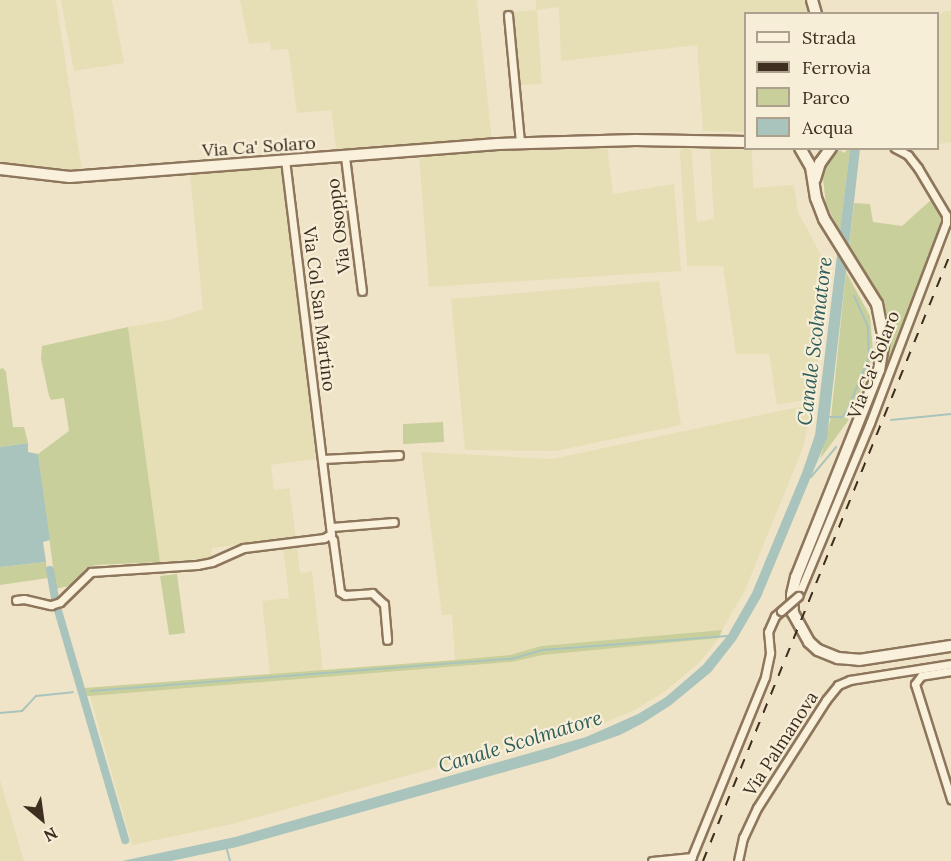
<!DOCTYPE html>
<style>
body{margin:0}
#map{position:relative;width:951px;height:861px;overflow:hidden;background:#f0e4c8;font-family:Lora,serif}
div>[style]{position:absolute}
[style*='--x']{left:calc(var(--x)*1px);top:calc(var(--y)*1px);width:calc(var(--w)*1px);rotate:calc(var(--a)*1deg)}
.farmland>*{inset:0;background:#e6deb5}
.green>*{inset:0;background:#c9cf9b}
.water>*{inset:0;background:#a9c4bc}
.stream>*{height:2px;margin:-1px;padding:0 1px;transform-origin:1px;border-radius:1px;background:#a9c4bc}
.canal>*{height:8px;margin:-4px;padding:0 4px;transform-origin:4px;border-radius:4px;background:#a9c4bc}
.roads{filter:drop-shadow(2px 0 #8d765c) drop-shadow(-2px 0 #8d765c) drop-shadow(0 2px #8d765c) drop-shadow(0 -2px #8d765c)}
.street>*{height:7px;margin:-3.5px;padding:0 3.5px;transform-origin:3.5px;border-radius:3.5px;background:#faf1dc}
.secondary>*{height:10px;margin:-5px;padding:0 5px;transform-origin:5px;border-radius:5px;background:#faf1dc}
.rail>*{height:2px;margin-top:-1px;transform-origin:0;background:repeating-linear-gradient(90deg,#3d2e20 0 10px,transparent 0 20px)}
.bridges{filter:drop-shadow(2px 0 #8d765c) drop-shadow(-2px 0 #8d765c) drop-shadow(0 2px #8d765c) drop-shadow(0 -2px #8d765c)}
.street-bridge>*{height:7px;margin:-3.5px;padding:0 3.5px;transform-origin:3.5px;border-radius:3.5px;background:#faf1dc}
span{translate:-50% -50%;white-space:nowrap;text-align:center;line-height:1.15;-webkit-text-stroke:4.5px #f7eed8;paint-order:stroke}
.street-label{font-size:18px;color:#3d2e20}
.water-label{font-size:20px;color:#2f5d5a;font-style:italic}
.legend{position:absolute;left:744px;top:12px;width:195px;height:138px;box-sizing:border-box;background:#f7eed8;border:2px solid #ada18e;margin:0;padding:8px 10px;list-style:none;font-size:18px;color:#3d2e20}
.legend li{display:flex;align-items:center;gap:12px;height:30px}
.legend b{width:30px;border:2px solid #ada18e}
.north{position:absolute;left:12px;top:789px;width:60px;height:60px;-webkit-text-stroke:4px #f7eed8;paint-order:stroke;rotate:151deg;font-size:16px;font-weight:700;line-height:24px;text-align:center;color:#3d2e20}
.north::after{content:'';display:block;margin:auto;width:21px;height:27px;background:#3d2e20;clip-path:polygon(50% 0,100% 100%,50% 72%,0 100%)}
</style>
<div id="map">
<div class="farmland">
<div style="clip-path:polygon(0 0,56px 0,82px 171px,59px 171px,0 163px)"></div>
<div style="clip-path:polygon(61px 0,112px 0,124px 63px,74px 71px)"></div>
<div style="clip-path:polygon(240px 0,477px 0,492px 140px,337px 153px,331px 110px,297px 113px,288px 49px,271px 50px,270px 42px,249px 44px)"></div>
<div style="clip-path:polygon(536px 0,804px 0,808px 14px,746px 14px,745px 132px,703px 131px,697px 45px,561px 61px,559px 7px,537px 10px,542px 84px,520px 85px,512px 12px,536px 10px)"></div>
<div style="clip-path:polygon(944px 11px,951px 11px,951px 142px,938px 144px,938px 17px)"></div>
<div style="clip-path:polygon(691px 143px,697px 222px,714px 219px,710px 150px,716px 147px,752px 149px,753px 188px,794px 185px,798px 212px,828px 268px,814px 398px,777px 405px,769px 354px,736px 354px,723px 266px,687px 266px,680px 152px,684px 144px)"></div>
<div style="clip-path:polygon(607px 146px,613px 194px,674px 184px,681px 271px,429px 287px,419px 154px,493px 148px)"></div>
<div style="clip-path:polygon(282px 168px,320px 458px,271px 465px,274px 490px,289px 488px,296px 538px,212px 548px,211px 558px,160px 562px,128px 327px,169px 320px,203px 309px,190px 174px)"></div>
<div style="clip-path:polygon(659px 281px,681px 425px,555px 451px,465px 450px,451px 299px)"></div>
<div style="clip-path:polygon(813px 404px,803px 448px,745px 590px,722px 630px,541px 646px,510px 655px,455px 660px,452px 615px,442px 615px,421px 452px,552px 459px)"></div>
<div style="clip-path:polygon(297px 545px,300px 573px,312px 571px,323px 670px,270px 674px,262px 601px,289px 598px,283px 546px)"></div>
<div style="clip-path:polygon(719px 638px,700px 662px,664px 692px,635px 710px,585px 731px,532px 745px,531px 741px,232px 824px,132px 845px,90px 696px,511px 662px,543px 655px)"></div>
<div style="clip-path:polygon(0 780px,24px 861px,0 861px)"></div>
</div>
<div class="green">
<div style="clip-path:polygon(848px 149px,850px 149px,840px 232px,826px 204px,822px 171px,836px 152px,840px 150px,844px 153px)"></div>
<div style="clip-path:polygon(932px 199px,942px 217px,939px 231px,884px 376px,889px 346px,888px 325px,874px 288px,849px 247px,854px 203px,870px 204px,873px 222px,902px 226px)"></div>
<div style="clip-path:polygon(846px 272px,870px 316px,873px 350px,868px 373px,848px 421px,820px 459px,831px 417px)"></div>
<div style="clip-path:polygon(128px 327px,160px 562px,96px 565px,86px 568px,73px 585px,56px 589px,38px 454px,69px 431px,64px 398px,51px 400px,49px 396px,41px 359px,42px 346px)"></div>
<div style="clip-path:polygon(3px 368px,6px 372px,13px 427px,24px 427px,28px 443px,0 447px,0 369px)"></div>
<div style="clip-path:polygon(443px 422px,444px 442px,403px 444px,403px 424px)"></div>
<div style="clip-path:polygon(46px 562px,48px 578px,0 585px,0 567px)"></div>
<div style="clip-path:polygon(177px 574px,185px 633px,169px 635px,160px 576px)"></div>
<div style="clip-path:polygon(722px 630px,719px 638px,543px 655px,511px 662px,90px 696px,86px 696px,84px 688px,455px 660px,510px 655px,541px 646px)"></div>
</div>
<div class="water">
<div style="clip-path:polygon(850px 149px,860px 149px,827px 438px,761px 597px,736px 640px,711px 672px,671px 705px,643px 723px,620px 735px,551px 759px,237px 847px,171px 861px,122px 861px,235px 837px,586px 737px,638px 714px,666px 697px,703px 665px,728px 635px,752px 593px,802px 473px,815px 435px)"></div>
<div style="clip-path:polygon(28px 443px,28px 452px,38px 454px,50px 540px,43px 542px,46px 562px,0 567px,0 447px)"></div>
</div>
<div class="stream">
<div style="--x:829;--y:417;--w:13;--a:0"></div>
<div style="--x:842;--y:417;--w:8;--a:-50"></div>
<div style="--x:847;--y:411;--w:58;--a:-67.8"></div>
<div style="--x:869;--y:357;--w:30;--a:-92"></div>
<div style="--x:868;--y:327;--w:34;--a:-114"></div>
<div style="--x:891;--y:420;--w:60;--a:-5.7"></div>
<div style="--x:811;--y:477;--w:39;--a:-50"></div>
<div style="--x:91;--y:691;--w:421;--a:-4.4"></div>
<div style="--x:511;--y:659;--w:32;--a:-16"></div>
<div style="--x:542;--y:650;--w:189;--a:-4.3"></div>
<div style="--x:0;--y:713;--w:22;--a:-5"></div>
<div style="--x:22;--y:711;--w:21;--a:-47"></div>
<div style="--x:36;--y:696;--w:37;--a:-6"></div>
<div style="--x:226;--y:846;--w:16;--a:75"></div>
</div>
<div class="canal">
<div style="--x:50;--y:570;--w:28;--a:80"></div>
<div style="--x:57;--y:607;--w:243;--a:73.7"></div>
</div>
<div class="roads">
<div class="street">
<div style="--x:508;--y:15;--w:129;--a:84.6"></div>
<div style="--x:345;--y:157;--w:135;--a:82.8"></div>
<div style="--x:323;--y:459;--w:76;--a:-3"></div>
<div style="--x:332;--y:527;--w:62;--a:-4.6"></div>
<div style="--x:330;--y:536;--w:5;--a:53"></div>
<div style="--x:333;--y:540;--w:52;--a:82.3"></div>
<div style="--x:340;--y:592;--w:6;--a:31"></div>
<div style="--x:345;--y:595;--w:27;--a:-4"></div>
<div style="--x:372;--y:593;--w:16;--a:43"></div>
<div style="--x:384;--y:604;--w:36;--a:85"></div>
<div style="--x:798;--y:596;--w:187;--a:-67.4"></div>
<div style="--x:870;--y:423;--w:214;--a:-69.2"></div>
<div style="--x:946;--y:223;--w:8;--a:-90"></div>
<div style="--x:946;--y:215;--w:55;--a:-120.8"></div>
<div style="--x:918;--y:168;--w:16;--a:-128"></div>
<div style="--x:908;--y:155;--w:15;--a:-152"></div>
<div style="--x:16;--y:600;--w:8;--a:-7"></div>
<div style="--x:24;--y:599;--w:28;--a:13"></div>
<div style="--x:51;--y:605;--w:9;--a:-18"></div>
<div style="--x:60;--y:602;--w:43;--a:-44.1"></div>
<div style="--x:91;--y:572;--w:106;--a:-3.8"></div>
<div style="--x:197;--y:565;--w:15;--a:-11"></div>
<div style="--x:212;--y:562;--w:35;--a:-24"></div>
<div style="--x:244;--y:548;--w:81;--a:-7.1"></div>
<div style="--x:324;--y:538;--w:8;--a:-30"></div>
<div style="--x:331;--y:534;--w:375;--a:-97"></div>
<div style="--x:951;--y:671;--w:30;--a:171"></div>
<div style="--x:921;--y:676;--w:10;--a:127"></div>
<div style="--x:915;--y:684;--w:121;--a:72.6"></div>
<div style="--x:652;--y:861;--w:40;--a:-5.7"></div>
<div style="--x:690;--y:861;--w:199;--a:-67.8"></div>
<div style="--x:765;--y:677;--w:25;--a:-78"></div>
<div style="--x:770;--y:653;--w:21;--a:-95"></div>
<div style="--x:768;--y:632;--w:17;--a:-66"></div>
<div style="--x:775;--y:616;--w:8;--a:-40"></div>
<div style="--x:738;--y:861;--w:24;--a:-78"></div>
<div style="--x:743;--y:838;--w:33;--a:-65"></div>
<div style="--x:757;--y:808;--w:128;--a:-57.4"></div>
<div style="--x:826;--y:700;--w:19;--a:-51"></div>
<div style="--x:838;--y:685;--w:13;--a:-23"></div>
<div style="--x:850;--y:680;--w:102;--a:-9"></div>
</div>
<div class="secondary">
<div style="--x:812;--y:0;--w:15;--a:74"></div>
<div style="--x:800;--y:148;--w:22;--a:60"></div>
<div style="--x:811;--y:167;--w:31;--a:81"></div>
<div style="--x:816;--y:198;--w:22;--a:69"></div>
<div style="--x:824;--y:219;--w:100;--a:58.1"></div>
<div style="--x:877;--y:304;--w:36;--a:79"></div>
<div style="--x:884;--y:339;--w:31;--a:99"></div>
<div style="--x:879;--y:370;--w:223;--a:111.8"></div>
<div style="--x:796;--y:577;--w:18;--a:103"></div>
<div style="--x:792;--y:595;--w:18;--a:87"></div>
<div style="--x:793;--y:613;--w:33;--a:61"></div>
<div style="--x:809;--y:642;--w:12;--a:42"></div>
<div style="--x:818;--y:650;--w:22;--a:22"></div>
<div style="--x:838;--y:658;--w:21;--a:5"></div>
<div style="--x:859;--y:660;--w:93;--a:-8.7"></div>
<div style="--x:0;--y:169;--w:70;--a:6.5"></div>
<div style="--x:70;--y:177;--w:429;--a:-4.4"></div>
<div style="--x:498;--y:144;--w:138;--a:-1.7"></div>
<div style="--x:636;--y:140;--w:110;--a:1"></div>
<div style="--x:815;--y:179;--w:17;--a:-73"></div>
<div style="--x:820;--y:163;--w:19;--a:-54"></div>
</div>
</div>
<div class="rail">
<div style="--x:703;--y:861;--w:658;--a:-67.84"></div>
</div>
<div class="bridges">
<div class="street-bridge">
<div style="--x:781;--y:611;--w:23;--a:-41"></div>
</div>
</div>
<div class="street-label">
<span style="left:259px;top:147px;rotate:-4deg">Via Ca' Solaro</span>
<span style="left:339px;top:226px;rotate:-97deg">Via Osoppo</span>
<span style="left:319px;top:309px;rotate:83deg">Via Col San Martino</span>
<span style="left:874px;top:365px;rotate:-69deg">Via Ca' Solaro</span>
<span style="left:781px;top:744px;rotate:-57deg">Via Palmanova</span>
</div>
<div class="water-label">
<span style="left:814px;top:341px;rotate:-83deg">Canale Scolmatore</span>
<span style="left:520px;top:741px;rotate:-17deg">Canale Scolmatore</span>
</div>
<ul class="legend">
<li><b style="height:8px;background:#faf1dc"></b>Strada</li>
<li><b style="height:8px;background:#3d2e20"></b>Ferrovia</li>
<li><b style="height:16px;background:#c9cf9b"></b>Parco</li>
<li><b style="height:16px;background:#a9c4bc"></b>Acqua</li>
</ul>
<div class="north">N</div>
</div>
